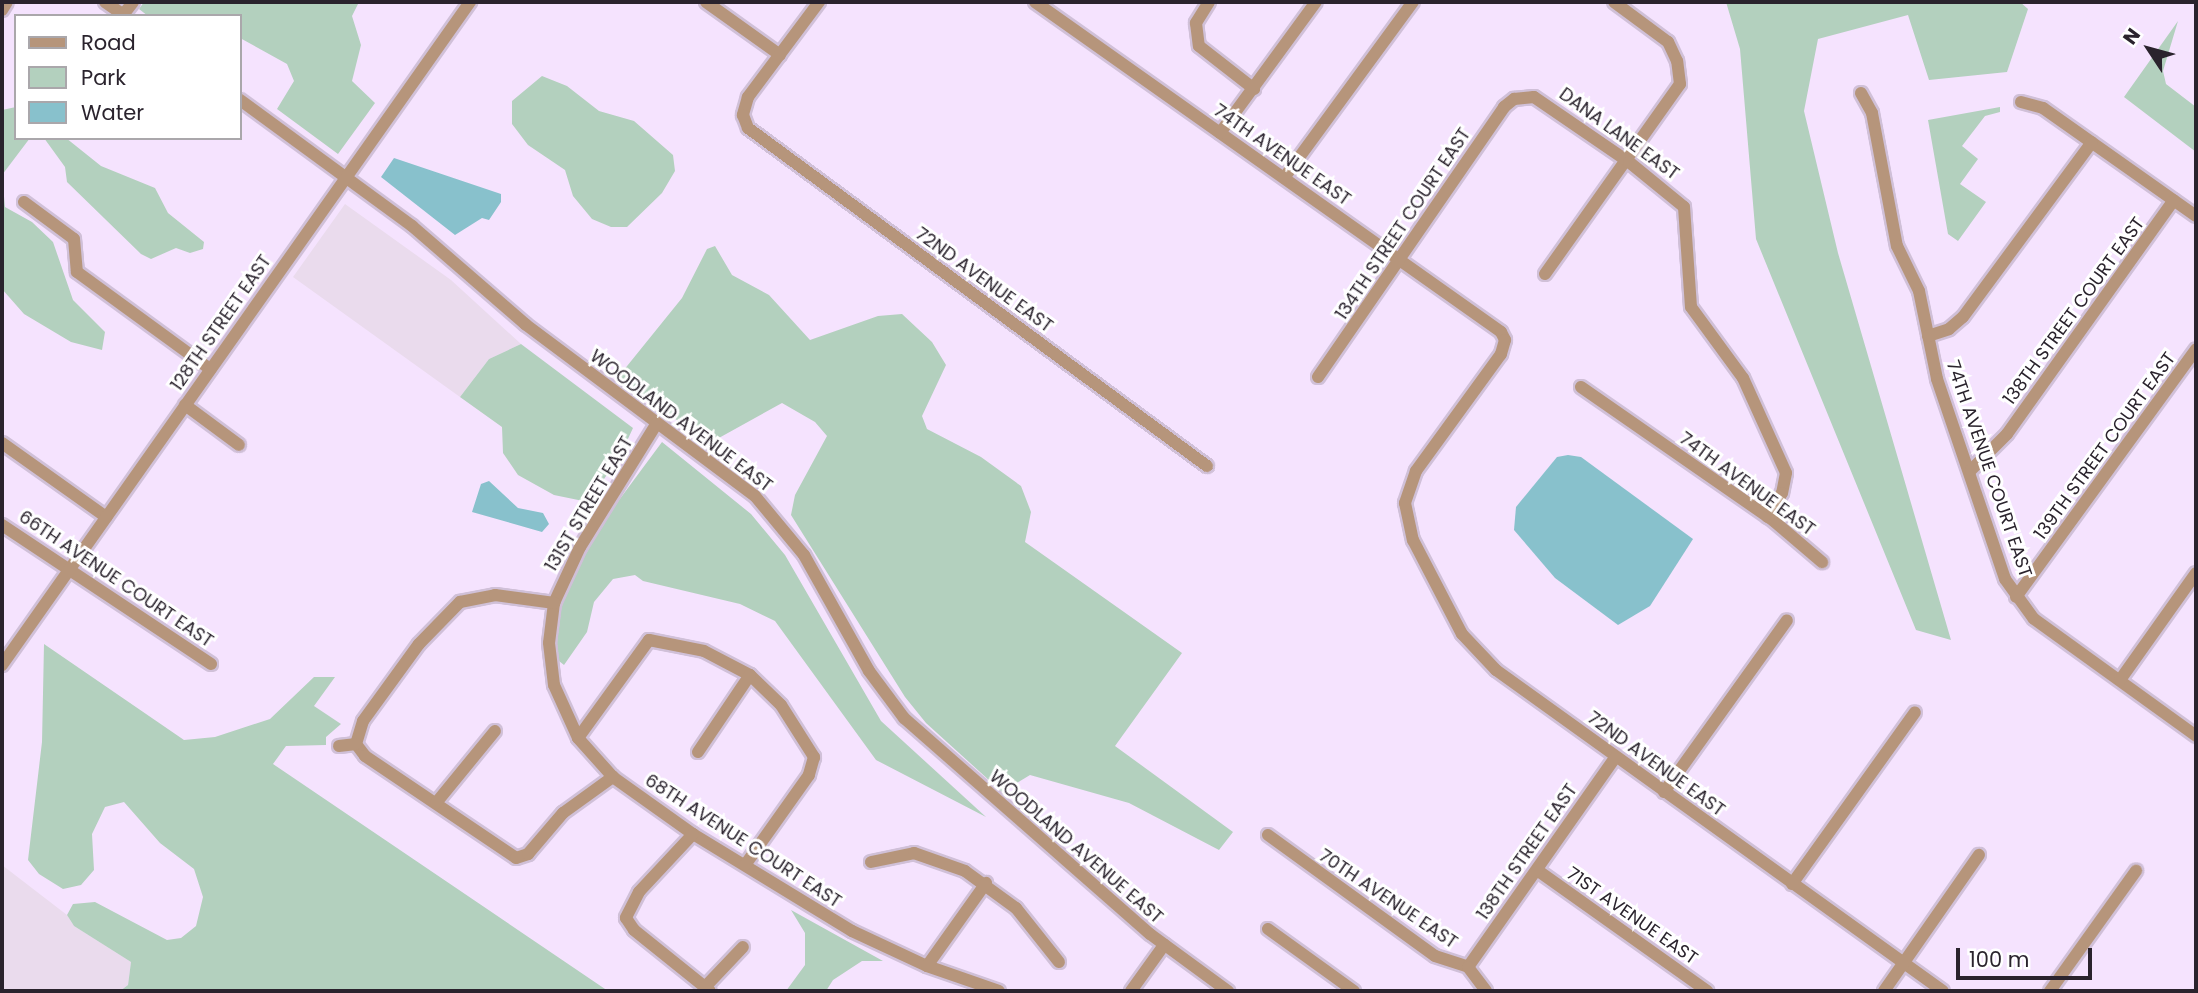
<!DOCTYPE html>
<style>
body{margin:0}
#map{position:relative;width:2198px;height:993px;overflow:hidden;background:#f5e3fe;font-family:Poppins,sans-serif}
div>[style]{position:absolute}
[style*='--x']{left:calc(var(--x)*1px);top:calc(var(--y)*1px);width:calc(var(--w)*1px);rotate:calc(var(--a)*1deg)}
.industrial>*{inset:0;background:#eadbed}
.green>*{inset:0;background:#b3d0be}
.water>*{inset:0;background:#88c1cc}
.roads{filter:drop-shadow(2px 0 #d0c0d8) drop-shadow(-2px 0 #d0c0d8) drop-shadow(0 2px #d0c0d8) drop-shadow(0 -2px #d0c0d8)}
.minor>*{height:12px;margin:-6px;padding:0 6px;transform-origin:6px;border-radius:6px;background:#b6957b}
span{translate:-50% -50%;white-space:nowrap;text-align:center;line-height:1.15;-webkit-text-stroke:6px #fff;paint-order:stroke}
.street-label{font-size:18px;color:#2a232d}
.frame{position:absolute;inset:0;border:4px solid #2a232d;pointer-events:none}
.legend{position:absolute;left:14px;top:14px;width:228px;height:126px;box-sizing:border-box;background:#fff;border:2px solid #aaa7ab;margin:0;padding:9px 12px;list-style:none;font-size:21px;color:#2a232d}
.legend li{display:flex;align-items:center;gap:14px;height:35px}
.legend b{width:35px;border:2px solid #aaa7ab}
.north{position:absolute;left:2114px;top:14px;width:70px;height:70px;-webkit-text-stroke:5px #fff;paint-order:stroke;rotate:306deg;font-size:19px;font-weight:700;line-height:28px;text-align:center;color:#2a232d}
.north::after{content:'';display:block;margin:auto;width:24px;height:32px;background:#2a232d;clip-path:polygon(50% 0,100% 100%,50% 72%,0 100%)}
.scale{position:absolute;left:1956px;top:948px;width:136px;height:32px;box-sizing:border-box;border:4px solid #2a232d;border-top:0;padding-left:9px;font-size:21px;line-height:24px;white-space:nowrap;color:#2a232d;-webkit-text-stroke:5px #fff;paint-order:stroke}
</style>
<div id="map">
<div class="industrial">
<div style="clip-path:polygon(345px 204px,451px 280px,521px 344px,489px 359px,460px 397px,293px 277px)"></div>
<div style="clip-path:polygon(2px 865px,67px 915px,74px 926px,131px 962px,128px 985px,120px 991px,2px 991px)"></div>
</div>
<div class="green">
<div style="clip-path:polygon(144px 2px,359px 2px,352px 16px,361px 45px,352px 81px,375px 103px,338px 154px,277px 109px,294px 81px,287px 64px,240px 38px,240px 16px,148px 16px,139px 9px)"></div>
<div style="clip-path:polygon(1726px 2px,2020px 2px,2028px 9px,2007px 72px,1929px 80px,1908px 15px,1818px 39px,1804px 111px,1838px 253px,1951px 640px,1916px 630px,1756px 239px,1740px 49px)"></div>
<div style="clip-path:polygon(2178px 21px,2163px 71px,2166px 84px,2196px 107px,2196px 152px,2124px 97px)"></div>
<div style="clip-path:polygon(542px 76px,567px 86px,599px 111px,634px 121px,673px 155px,675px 171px,662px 193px,627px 227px,611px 227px,592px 219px,573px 196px,565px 170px,528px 145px,512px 124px,512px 101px)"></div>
<div style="clip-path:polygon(16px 107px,16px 138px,30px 138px,2px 175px,5px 207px,32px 222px,53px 242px,73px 300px,105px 332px,102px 350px,71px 342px,24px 314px,2px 289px,2px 110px)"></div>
<div style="clip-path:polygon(2000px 107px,2000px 112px,1985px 116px,1962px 146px,1978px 159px,1960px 184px,1986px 202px,1958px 241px,1948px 234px,1928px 120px)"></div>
<div style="clip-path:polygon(44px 138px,66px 138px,101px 166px,155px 188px,168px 213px,204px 242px,203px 249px,190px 253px,176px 248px,151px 259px,141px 254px,67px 182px,65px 167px)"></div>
<div style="clip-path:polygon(715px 246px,732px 275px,769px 295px,810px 340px,878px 316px,902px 314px,932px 342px,946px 365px,922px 416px,927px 429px,981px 457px,1021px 486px,1031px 512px,1025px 542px,1182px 653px,1115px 746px,1233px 832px,1219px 850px,1129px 803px,1030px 775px,1002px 792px,926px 723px,905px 697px,791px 515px,795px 495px,827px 436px,815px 422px,782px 403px,708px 444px,619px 376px,682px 298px,707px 249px)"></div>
<div style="clip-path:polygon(521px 344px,633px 428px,620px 456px,588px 502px,554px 495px,518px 475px,503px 453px,502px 427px,460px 397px,489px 359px)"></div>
<div style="clip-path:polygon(662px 442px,751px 514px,785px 555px,881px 721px,986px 817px,876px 760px,775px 621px,740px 604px,643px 581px,635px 575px,613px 579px,594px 602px,587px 632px,564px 665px,554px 657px,555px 617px,566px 588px,602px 523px)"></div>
<div style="clip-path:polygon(44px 644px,184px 740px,215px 737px,270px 719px,314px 677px,335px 677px,314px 706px,341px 724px,326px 737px,326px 745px,286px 746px,273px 764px,608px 991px,120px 991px,128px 985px,131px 962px,74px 926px,67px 915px,73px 904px,95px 902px,167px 940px,181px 938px,196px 926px,203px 897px,194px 869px,160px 843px,124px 802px,105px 807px,92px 834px,94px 870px,81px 885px,63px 889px,39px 874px,28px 860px,42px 742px)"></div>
<div style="clip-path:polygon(791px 910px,883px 961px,862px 961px,833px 980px,826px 991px,786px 991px,805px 965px,805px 933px)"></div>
</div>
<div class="water">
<div style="clip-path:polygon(394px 158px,501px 194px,501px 202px,489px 220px,482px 218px,455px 235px,381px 177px)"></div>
<div style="clip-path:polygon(1568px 455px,1581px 457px,1693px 539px,1650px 606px,1618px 625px,1555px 578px,1514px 530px,1516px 507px,1557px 457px)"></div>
<div style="clip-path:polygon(489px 481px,518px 508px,543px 513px,549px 524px,542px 532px,472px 512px,481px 484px)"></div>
</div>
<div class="roads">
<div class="minor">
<div style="--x:105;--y:2;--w:24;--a:35"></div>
<div style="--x:706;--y:2;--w:91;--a:35.6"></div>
<div style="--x:819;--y:2;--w:119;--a:126.8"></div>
<div style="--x:748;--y:97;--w:19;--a:106"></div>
<div style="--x:743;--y:115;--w:14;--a:69"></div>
<div style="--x:748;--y:128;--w:570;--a:36.37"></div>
<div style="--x:1035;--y:2;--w:571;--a:35.3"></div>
<div style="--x:1501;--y:332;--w:9;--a:63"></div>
<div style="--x:1505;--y:340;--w:15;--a:106"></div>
<div style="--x:1501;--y:354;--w:145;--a:126"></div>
<div style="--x:1416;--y:471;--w:34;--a:109"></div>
<div style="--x:1405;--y:503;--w:38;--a:78"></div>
<div style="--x:1413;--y:540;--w:106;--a:62.5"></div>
<div style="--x:1462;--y:634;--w:50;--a:46.6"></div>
<div style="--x:1496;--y:670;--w:550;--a:35.68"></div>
<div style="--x:1209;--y:2;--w:25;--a:122"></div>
<div style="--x:1196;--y:23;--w:23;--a:83"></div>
<div style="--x:1199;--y:46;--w:70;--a:38"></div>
<div style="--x:2;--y:10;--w:9;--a:-58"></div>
<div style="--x:123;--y:15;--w:16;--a:-52"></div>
<div style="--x:1861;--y:93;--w:23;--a:61"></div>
<div style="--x:1872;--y:113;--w:135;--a:79.4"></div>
<div style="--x:1897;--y:246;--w:50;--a:63.9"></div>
<div style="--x:1919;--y:291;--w:90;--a:78.4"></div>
<div style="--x:1937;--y:379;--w:211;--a:71.2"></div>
<div style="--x:2005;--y:579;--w:49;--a:54.1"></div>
<div style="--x:2034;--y:619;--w:200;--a:35.8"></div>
<div style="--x:240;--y:100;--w:213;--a:36.2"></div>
<div style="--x:412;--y:226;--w:150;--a:40.9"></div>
<div style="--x:525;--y:324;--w:287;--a:36.8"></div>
<div style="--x:755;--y:496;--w:77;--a:50.3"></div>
<div style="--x:804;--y:555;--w:133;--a:60.7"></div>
<div style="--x:869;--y:671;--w:59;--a:53.3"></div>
<div style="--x:904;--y:718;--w:327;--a:41.3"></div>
<div style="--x:1150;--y:934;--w:97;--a:36.2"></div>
<div style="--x:2021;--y:102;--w:23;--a:15"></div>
<div style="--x:2043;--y:108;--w:187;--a:35.2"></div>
<div style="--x:1220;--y:133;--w:162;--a:-53.8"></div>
<div style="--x:1284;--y:178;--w:218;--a:-53.8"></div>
<div style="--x:24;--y:202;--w:62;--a:36.5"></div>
<div style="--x:74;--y:239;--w:33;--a:85"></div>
<div style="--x:77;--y:272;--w:165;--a:36.1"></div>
<div style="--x:1545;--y:274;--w:233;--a:-54.6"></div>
<div style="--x:1680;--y:84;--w:23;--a:-97"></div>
<div style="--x:1677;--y:61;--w:21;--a:-115"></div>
<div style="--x:1668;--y:42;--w:67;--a:-143.5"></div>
<div style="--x:1928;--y:336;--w:22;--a:-18"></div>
<div style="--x:1949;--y:329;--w:18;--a:-41"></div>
<div style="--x:1963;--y:317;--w:217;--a:-53.6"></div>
<div style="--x:1318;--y:377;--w:328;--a:-55.4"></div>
<div style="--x:1504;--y:107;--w:13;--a:-39"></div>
<div style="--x:1514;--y:99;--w:20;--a:-6"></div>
<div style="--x:1534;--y:97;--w:115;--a:34.4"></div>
<div style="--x:1629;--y:162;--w:71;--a:39.3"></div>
<div style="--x:1684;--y:207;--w:100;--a:86"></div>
<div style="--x:1691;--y:307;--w:88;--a:53.8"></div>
<div style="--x:1743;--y:378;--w:104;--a:65.6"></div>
<div style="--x:1786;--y:473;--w:20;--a:101"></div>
<div style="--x:1782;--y:493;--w:28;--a:122"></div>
<div style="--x:1581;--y:387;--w:236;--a:34.8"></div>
<div style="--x:1775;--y:522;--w:62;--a:40.4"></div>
<div style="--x:185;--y:405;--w:67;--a:36.5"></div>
<div style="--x:657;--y:423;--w:146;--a:121.8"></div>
<div style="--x:580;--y:547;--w:62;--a:114.9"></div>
<div style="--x:554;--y:603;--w:40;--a:97.1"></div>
<div style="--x:549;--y:643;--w:42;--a:83.2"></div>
<div style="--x:554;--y:685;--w:58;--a:65.6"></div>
<div style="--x:578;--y:738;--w:52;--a:48.1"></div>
<div style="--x:613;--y:777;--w:98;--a:35.5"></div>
<div style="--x:693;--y:834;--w:186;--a:31.4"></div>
<div style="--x:852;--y:931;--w:83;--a:25"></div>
<div style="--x:927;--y:966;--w:76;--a:19.1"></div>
<div style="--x:2;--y:443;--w:128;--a:35.4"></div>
<div style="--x:1971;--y:470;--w:51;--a:-45"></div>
<div style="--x:2007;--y:434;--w:287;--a:-54.5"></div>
<div style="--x:2;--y:525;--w:251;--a:33.6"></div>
<div style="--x:2016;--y:597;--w:306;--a:-54"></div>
<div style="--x:2;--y:665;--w:812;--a:-54.78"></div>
<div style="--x:2120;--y:680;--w:131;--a:-54.6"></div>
<div style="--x:578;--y:738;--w:121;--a:-54.1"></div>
<div style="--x:649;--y:640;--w:56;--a:11.3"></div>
<div style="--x:704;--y:651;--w:52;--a:27.6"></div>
<div style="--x:750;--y:675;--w:43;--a:44.1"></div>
<div style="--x:781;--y:705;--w:62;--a:57.6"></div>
<div style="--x:814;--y:757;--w:19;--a:106"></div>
<div style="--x:809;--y:775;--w:110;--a:125.4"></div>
<div style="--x:356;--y:744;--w:15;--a:53"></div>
<div style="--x:365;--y:756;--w:182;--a:34"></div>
<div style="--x:516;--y:858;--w:13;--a:-18"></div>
<div style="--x:528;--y:854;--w:54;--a:-49.5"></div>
<div style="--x:563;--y:813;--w:62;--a:-35.8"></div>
<div style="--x:356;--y:744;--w:24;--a:-73"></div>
<div style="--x:363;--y:721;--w:95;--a:-54"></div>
<div style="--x:419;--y:644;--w:59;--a:-45.7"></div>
<div style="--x:460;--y:602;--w:36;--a:-11"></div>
<div style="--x:495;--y:595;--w:60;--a:7.7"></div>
<div style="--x:339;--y:746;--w:17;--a:-7"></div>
<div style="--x:698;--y:752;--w:93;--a:-56"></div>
<div style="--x:1664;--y:792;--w:211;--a:-54.4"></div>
<div style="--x:436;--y:803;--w:93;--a:-50.7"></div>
<div style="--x:693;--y:834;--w:79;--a:133"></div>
<div style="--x:639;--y:892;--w:29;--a:117"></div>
<div style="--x:626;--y:918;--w:14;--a:56"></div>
<div style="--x:634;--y:930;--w:97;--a:38.8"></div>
<div style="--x:1268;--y:835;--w:206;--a:35.9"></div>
<div style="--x:1435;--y:956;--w:35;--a:18"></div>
<div style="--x:871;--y:862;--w:44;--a:-11.8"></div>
<div style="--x:914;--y:853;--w:54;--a:19.4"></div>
<div style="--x:965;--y:871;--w:63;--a:36"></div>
<div style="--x:1016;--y:908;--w:69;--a:51.5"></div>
<div style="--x:1537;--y:870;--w:209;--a:35.4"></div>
<div style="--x:1792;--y:884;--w:211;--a:-54.4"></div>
<div style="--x:1268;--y:929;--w:106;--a:35.8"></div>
<div style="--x:927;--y:966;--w:102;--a:-54.6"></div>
<div style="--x:1468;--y:967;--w:256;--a:-54.9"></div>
<div style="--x:1468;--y:967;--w:30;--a:53"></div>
<div style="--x:705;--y:987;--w:55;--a:-46.5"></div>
<div style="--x:1131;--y:991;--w:57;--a:-54.3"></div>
<div style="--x:1884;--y:991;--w:166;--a:-55.1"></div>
<div style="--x:2050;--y:991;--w:148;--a:-54.4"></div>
</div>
</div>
<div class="street-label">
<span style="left:1619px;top:134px;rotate:36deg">DANA LANE EAST</span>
<span style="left:1282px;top:155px;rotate:35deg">74TH AVENUE EAST</span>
<span style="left:1403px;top:224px;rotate:-56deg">134TH STREET COURT EAST</span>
<span style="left:984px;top:280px;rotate:36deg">72ND AVENUE EAST</span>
<span style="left:2074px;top:311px;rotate:-54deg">138TH STREET COURT EAST</span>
<span style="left:221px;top:323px;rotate:-55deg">128TH STREET EAST</span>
<span style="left:681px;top:421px;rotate:37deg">WOODLAND AVENUE EAST</span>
<span style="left:2105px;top:446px;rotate:-54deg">139TH STREET COURT EAST</span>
<span style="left:1989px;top:469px;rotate:71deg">74TH AVENUE COURT EAST</span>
<span style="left:1747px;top:484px;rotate:36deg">74TH AVENUE EAST</span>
<span style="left:589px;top:504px;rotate:-59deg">131ST STREET EAST</span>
<span style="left:116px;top:579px;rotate:34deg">66TH AVENUE COURT EAST</span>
<span style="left:1656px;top:764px;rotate:36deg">72ND AVENUE EAST</span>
<span style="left:743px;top:841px;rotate:33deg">68TH AVENUE COURT EAST</span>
<span style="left:1076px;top:847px;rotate:41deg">WOODLAND AVENUE EAST</span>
<span style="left:1527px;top:852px;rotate:-55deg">138TH STREET EAST</span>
<span style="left:1388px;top:899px;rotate:34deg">70TH AVENUE EAST</span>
<span style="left:1632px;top:916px;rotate:35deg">71ST AVENUE EAST</span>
</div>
<div class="frame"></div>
<ul class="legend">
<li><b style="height:9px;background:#b6957b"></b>Road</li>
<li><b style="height:19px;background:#b3d0be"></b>Park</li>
<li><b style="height:19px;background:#88c1cc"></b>Water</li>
</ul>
<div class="north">N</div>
<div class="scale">100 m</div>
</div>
